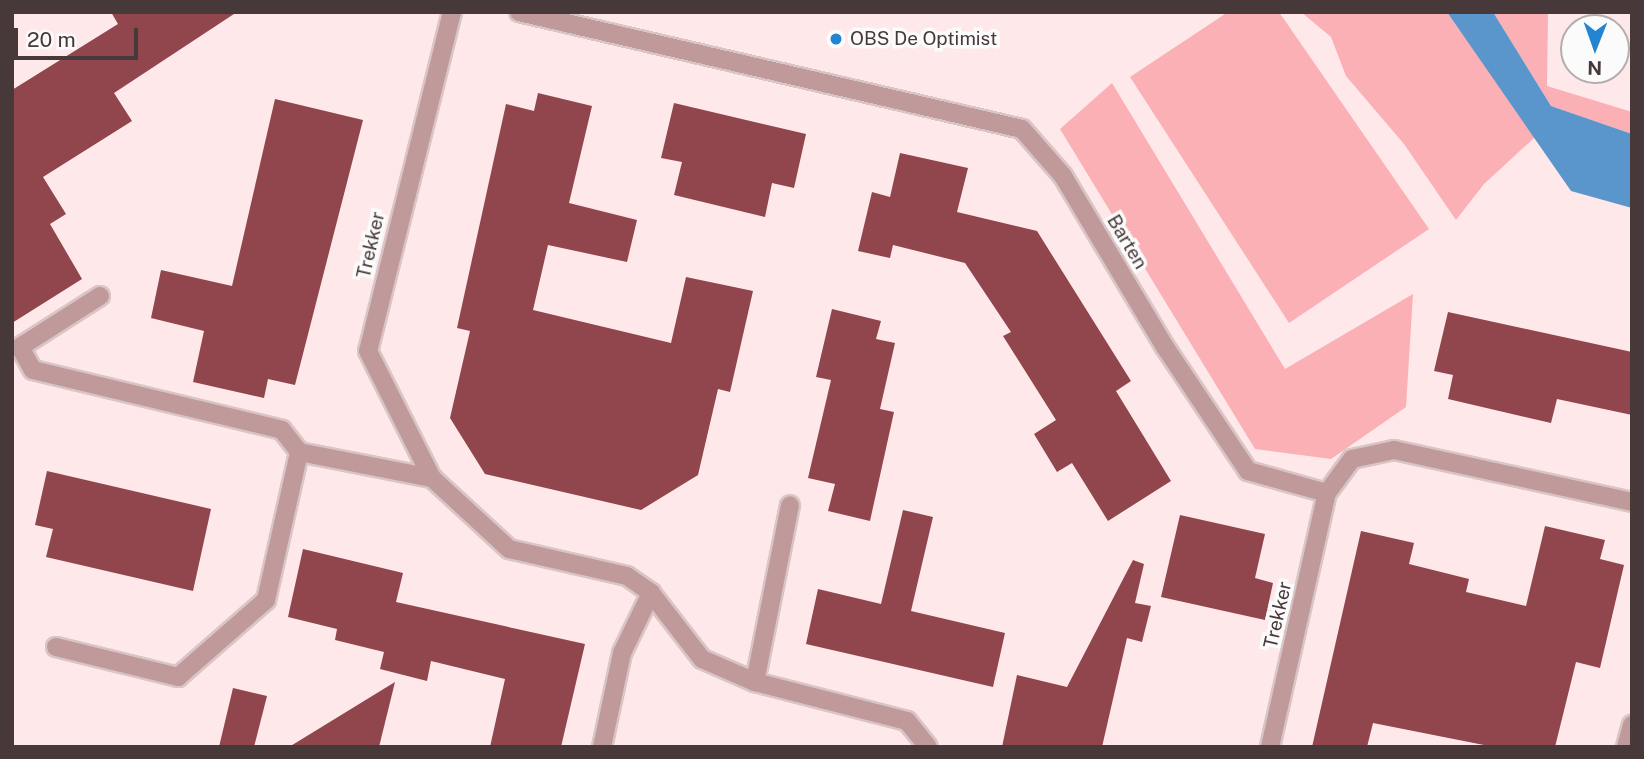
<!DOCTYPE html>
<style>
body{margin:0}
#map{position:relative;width:1644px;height:759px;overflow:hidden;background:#fee8e9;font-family:"Public Sans",sans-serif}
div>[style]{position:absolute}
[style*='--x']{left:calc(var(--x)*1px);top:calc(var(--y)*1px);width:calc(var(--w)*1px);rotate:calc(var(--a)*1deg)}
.green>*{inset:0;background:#fbb0b5}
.water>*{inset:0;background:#5a96cc}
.building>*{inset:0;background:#91454d}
.roads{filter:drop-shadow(2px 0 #d9c5c6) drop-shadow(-2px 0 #d9c5c6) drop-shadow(0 2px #d9c5c6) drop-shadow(0 -2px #d9c5c6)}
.street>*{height:18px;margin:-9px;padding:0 9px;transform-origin:9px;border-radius:9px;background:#c0999b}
.dots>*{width:19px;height:19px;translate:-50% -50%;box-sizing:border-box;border:4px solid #fbfbfb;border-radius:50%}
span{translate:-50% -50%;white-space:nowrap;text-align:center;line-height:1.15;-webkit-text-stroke:7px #fbfbfb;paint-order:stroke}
.poi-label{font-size:19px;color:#473839}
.left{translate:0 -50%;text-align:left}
.street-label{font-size:19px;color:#473839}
.frame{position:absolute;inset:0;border:14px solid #473839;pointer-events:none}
.north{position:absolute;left:1560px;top:14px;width:70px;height:70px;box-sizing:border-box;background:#fbfbfb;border:2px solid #b3adad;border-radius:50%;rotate:181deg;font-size:19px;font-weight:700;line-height:28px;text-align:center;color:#473839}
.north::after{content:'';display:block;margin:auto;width:24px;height:32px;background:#2385d1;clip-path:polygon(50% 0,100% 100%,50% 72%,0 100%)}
.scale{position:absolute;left:14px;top:28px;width:124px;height:32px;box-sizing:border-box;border:4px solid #473839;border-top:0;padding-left:9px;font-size:21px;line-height:24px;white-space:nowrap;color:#473839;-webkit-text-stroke:5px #fbfbfb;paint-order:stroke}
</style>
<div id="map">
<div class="green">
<div style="clip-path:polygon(1228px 12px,1279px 12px,1429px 229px,1289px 323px,1130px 77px)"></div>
<div style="clip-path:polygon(1301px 12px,1447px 12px,1535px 137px,1484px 184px,1456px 220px,1404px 144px,1346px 76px,1331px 37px)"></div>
<div style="clip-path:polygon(1493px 12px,1548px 12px,1547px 86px,1632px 112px,1632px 134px,1551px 106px)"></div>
<div style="clip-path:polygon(1112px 83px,1285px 369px,1413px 294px,1406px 407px,1331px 459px,1255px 449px,1060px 129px)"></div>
</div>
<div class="water">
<div style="clip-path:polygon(1447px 12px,1493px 12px,1551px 106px,1632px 134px,1632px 208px,1571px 191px)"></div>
</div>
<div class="building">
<div style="clip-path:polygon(111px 12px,237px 12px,114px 93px,132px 121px,43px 177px,66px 214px,50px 224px,82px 279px,12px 323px,12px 90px,118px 24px)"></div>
<div style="clip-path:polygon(538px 93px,592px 106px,569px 203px,637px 220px,627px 262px,548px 245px,533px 310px,671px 343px,686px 277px,753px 291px,730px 392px,718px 389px,698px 475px,641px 510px,485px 474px,450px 418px,470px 331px,457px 328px,506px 104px,534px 111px)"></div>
<div style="clip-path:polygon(275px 99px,363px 120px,295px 385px,268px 379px,264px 398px,193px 382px,204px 331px,151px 318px,161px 270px,232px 286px)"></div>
<div style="clip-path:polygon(674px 103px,806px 134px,794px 188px,772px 183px,765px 217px,674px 195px,682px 162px,661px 158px)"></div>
<div style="clip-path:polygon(900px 153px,968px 168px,957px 212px,1037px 231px,1131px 381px,1116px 391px,1171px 481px,1108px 521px,1072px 463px,1057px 472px,1034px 434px,1056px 420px,1003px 336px,1011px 332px,965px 263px,893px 245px,890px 258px,858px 251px,872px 192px,890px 197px)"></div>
<div style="clip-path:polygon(832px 309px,881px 321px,876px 339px,895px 343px,880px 409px,894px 412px,870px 521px,828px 511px,835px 484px,808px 478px,831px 380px,816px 377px)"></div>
<div style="clip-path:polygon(1448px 312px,1632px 352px,1632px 415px,1557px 399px,1551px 423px,1448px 399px,1453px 375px,1434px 371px)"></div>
<div style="clip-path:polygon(47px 471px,211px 509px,193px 591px,46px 557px,53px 529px,35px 525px)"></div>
<div style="clip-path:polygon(903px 510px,933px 517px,911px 611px,1005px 633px,993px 687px,806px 644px,818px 589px,881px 604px)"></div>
<div style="clip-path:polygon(1180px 515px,1265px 534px,1255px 578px,1273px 583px,1265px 620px,1161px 597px)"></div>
<div style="clip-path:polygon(1545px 526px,1605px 540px,1600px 559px,1624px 565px,1600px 668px,1576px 662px,1555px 747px,1494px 747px,1373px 723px,1367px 747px,1312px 747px,1361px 531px,1414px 543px,1409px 564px,1469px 579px,1466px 592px,1526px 606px)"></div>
<div style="clip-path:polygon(303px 549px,403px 573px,396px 602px,585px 644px,561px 747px,490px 747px,505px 679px,431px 661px,427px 681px,380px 669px,384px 652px,335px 640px,337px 629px,288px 617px)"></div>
<div style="clip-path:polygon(1133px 560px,1144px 564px,1135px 603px,1151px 606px,1142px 642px,1127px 638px,1102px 747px,1002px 747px,1017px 675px,1067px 687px)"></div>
<div style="clip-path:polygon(395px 682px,379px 747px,289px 747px)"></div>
<div style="clip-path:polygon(233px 688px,267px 696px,254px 747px,219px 747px)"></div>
</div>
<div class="roads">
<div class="street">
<div style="--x:452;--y:12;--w:349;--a:103.9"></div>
<div style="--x:368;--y:351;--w:142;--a:63.3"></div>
<div style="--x:432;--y:478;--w:105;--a:42.7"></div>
<div style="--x:509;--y:549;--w:121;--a:12.9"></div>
<div style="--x:627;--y:576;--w:29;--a:35"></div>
<div style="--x:651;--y:593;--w:83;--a:52.3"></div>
<div style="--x:702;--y:659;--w:58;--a:23.5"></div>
<div style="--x:755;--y:682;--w:157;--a:14.4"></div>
<div style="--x:907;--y:721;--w:33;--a:51"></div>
<div style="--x:519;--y:12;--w:516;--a:13.09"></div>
<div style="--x:1022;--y:129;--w:62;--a:48.9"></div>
<div style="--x:1063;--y:176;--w:199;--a:59.2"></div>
<div style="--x:1165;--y:347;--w:149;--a:56.2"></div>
<div style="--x:1248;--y:471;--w:82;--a:15.6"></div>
<div style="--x:1327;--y:493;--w:42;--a:-53.7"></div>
<div style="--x:1352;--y:459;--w:43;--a:-12.1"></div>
<div style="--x:1394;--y:450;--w:244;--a:12.3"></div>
<div style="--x:100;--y:296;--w:95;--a:147.5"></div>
<div style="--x:20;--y:347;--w:26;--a:61"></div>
<div style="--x:33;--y:370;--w:256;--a:13.5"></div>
<div style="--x:282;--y:430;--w:28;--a:52"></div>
<div style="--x:299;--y:452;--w:136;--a:11.1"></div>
<div style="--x:56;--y:647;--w:126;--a:13.8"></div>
<div style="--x:178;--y:677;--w:117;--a:-41.2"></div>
<div style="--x:266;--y:600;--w:152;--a:-77.4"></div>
<div style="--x:755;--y:682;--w:180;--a:-78.8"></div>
<div style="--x:602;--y:747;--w:96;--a:-78"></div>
<div style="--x:622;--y:653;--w:67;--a:-64.2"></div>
<div style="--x:1270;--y:747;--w:260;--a:-77.4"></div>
<div style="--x:1626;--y:747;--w:23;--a:-75"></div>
</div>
</div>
<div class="dots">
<div style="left:836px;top:39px;background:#2385d1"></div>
</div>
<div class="poi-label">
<span class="left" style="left:850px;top:39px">OBS De Optimist</span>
</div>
<div class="street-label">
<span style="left:1127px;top:242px;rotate:59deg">Barten</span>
<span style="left:371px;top:245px;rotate:-77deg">Trekker</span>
<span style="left:1278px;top:615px;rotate:-77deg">Trekker</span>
</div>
<div class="frame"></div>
<div class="north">N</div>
<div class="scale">20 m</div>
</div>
